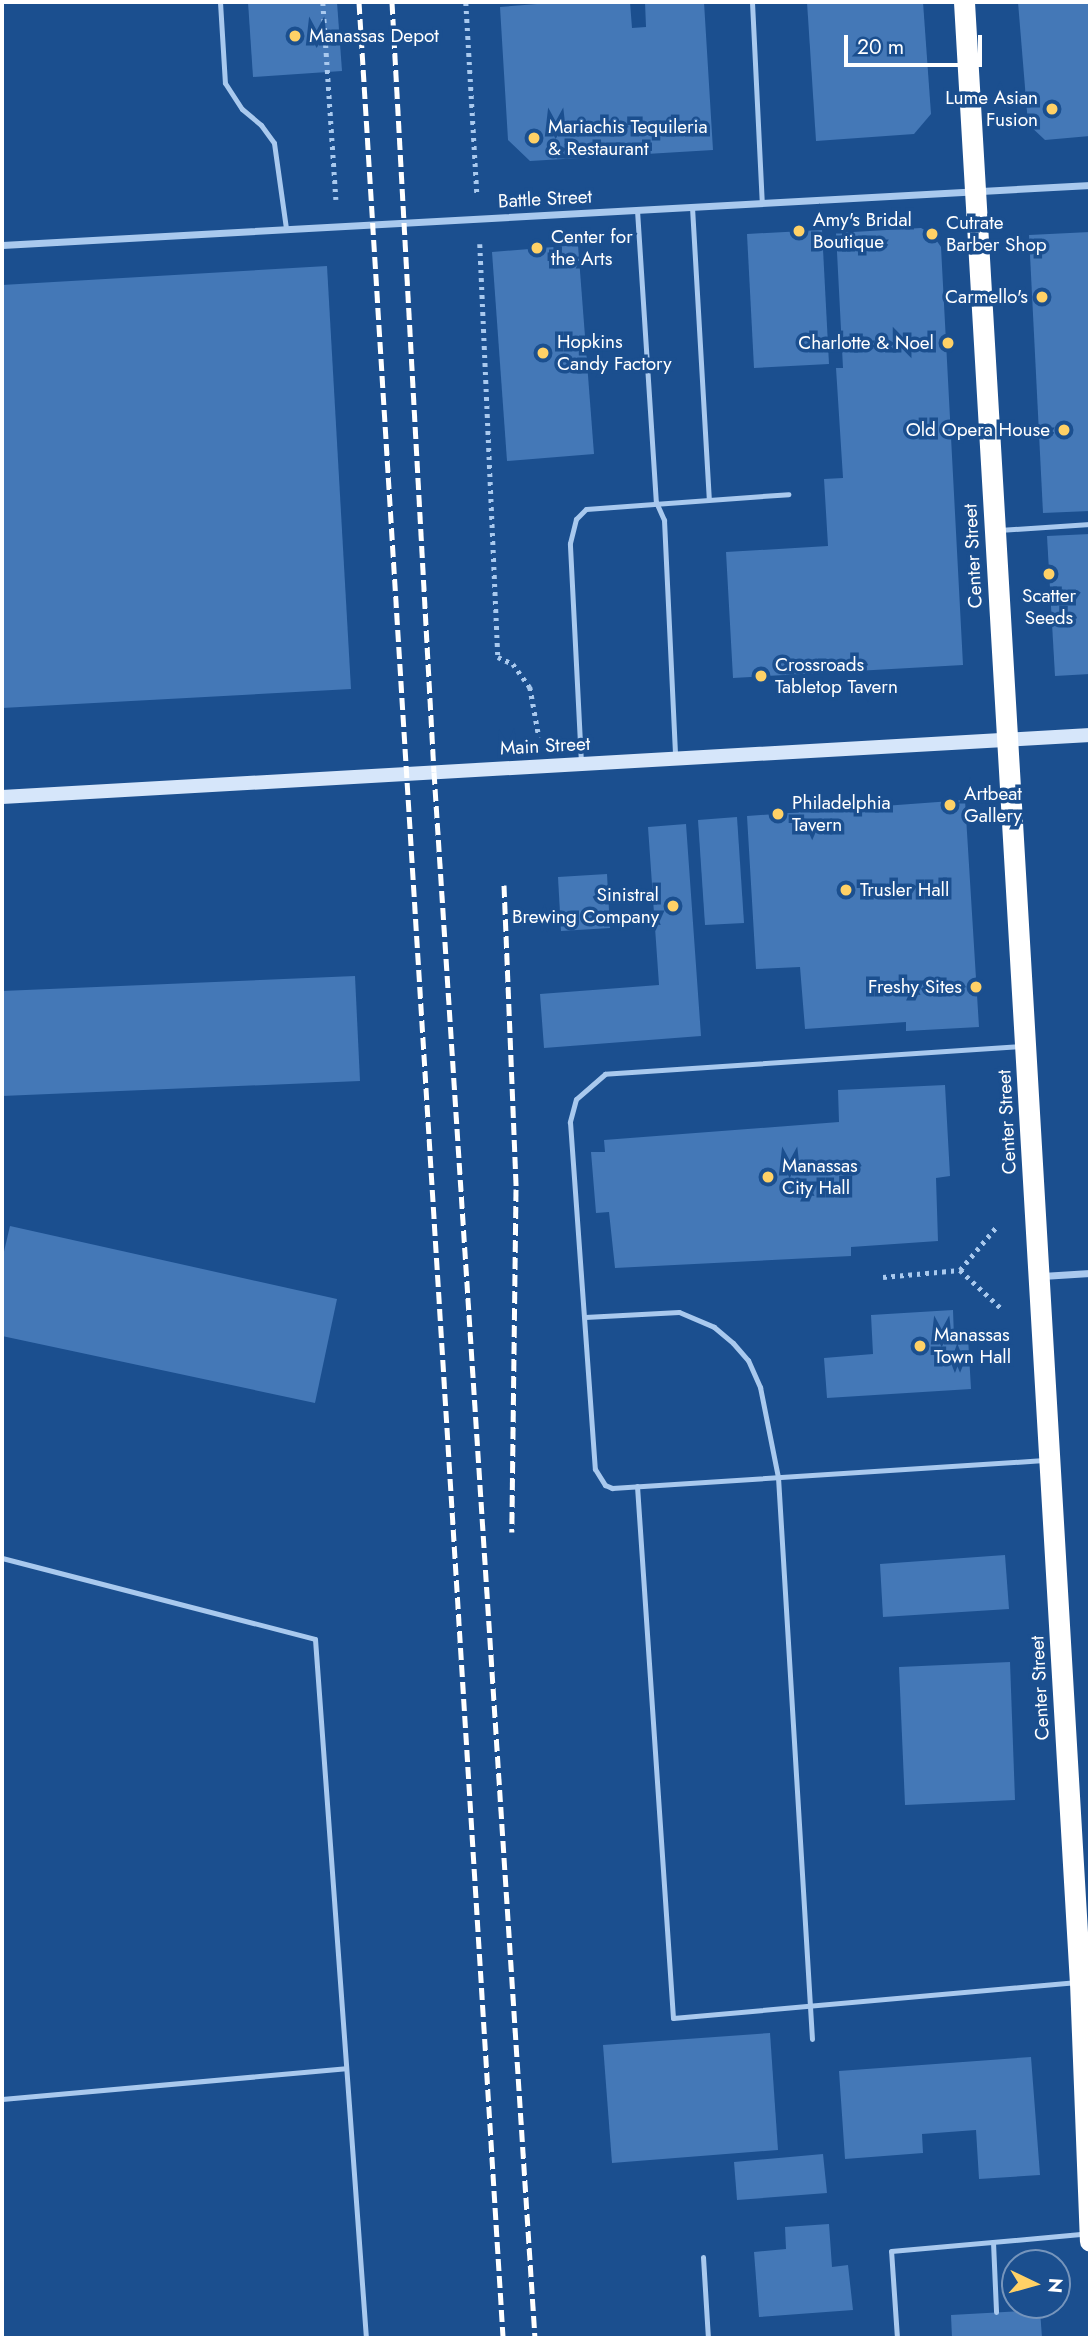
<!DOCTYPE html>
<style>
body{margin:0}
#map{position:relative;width:1092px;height:2340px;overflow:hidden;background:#1b4f8f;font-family:Jost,sans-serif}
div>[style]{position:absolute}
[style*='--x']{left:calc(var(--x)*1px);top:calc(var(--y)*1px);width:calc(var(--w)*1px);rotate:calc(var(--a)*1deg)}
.building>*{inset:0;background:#4478b7}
.path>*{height:4.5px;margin-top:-2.25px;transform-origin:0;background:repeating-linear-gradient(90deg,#a9c9ee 0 3.5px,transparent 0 8.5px)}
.lane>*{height:5px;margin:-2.5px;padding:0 2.5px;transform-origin:2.5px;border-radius:2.5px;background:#a9c9ee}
.street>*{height:7px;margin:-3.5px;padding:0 3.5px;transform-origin:3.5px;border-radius:3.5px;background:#a9c9ee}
.secondary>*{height:14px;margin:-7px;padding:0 7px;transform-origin:7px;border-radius:7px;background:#d6e6fa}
.highway>*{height:21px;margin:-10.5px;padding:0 10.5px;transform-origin:10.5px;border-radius:10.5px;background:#fff}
.rail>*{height:5px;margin-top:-2.5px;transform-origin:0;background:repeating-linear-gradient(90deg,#fff 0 12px,transparent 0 17px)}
.dots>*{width:19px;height:19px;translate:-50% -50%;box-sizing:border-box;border:4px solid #1b4f8f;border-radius:50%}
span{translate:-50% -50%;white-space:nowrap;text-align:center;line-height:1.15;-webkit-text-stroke:7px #1b4f8f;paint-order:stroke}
.poi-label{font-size:19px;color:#fff}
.left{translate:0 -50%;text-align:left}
.right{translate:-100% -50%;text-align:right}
.street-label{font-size:19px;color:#fff}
.frame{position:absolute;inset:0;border:4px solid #fff;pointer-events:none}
.north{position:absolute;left:1001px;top:2249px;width:70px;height:70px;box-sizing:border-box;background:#1b4f8f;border:2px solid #7695bc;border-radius:50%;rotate:95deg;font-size:19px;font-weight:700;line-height:28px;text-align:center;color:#fff}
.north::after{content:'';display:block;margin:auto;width:24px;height:32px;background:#ffd166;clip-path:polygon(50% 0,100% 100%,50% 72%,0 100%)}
.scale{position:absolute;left:844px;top:35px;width:138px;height:32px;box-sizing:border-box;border:4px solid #fff;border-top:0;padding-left:9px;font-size:21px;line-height:24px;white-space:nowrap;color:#fff;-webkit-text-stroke:5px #1b4f8f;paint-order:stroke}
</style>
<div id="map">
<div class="building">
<div style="clip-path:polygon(248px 2px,337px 2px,342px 71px,253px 77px)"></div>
<div style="clip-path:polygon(563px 2px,630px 2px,632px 28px,646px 27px,645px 2px,704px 2px,713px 150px,530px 161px,508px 140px,500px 7px)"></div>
<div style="clip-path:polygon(807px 2px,923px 2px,931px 114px,914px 134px,816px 141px)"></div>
<div style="clip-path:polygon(1018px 2px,1090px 2px,1090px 136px,1045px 140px,1028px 124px)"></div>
<div style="clip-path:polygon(921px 228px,932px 234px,941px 247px,963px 665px,733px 678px,726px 552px,828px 546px,824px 479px,843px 478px,836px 368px,843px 368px,836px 233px)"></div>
<div style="clip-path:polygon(822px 230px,829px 364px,754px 368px,747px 234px)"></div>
<div style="clip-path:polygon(1090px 232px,1090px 511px,1043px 513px,1029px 235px)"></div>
<div style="clip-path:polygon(578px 245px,594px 454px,507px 461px,492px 252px)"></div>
<div style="clip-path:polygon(327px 266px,351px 689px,2px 708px,2px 285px)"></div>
<div style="clip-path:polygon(1090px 534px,1090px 674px,1055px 676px,1047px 536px)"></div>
<div style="clip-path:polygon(965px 800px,979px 1027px,906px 1031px,906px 1022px,805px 1029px,800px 967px,756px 969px,747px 816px)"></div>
<div style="clip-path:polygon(737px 817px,744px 923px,705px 925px,698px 820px)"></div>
<div style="clip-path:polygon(686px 824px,701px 1036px,544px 1048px,540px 994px,659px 985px,648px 827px)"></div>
<div style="clip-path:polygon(607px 874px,610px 928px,561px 931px,558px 877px)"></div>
<div style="clip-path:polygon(355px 976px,360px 1081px,2px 1096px,2px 991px)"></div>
<div style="clip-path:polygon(945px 1085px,950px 1176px,936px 1178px,938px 1241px,851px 1247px,851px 1256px,615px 1268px,609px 1212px,596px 1213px,591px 1152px,605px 1152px,604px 1140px,839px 1122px,838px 1090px)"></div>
<div style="clip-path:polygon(10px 1226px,337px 1299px,315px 1403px,2px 1336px,2px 1260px)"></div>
<div style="clip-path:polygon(953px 1310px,954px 1338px,968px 1337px,971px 1389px,827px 1398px,824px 1358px,873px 1354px,871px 1315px)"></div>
<div style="clip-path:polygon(1005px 1555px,1009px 1609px,883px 1617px,880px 1564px)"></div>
<div style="clip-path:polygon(1010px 1662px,1015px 1800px,905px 1805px,899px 1667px)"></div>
<div style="clip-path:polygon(770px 2033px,778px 2150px,612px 2163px,603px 2045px)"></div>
<div style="clip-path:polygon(1031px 2057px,1040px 2175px,979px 2179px,976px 2130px,922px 2134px,923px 2153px,845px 2159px,839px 2071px)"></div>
<div style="clip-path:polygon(823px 2154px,827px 2193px,737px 2200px,734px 2162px)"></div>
<div style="clip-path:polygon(829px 2224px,832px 2267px,848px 2265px,853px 2310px,759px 2317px,754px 2252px,786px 2249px,785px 2227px)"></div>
<div style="clip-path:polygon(1040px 2310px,1042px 2338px,952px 2338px,951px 2315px)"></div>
</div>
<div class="path">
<div style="--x:323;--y:2;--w:198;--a:86.2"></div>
<div style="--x:466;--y:2;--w:191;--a:86.7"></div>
<div style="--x:480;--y:244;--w:413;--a:87.5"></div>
<div style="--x:498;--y:657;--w:17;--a:25"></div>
<div style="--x:513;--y:664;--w:29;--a:54"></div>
<div style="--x:530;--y:687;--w:51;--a:79.8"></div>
<div style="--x:960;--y:1270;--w:57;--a:42.9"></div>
<div style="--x:883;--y:1277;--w:77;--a:-5.2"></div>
<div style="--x:960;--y:1270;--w:57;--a:-49.9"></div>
</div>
<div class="lane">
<div style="--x:220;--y:2;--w:81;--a:86.5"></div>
<div style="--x:225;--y:83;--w:31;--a:57"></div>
<div style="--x:242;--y:109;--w:25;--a:40"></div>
<div style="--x:261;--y:125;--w:22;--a:54"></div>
<div style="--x:274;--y:143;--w:86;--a:82"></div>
<div style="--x:752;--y:2;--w:201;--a:87.2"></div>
<div style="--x:692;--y:207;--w:292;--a:86.7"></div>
<div style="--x:637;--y:210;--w:293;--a:86.3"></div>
<div style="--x:656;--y:502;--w:20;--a:66"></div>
<div style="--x:664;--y:520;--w:237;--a:87.3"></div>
<div style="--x:999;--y:530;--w:91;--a:-3.8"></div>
<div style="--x:581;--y:763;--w:220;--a:-92.9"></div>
<div style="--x:570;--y:543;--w:25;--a:-76"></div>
<div style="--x:576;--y:519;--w:14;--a:-45"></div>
<div style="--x:586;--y:509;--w:203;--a:-4.2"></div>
<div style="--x:1022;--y:1046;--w:418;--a:176.2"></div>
<div style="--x:605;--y:1074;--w:38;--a:139"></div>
<div style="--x:576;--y:1099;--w:24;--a:105"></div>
<div style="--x:570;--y:1122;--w:348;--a:85.9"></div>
<div style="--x:595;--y:1469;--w:19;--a:58"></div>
<div style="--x:605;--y:1485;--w:8;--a:23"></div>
<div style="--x:612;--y:1488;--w:433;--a:-3.7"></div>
<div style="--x:585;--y:1317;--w:94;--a:-3"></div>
<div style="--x:679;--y:1312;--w:38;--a:23"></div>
<div style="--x:714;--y:1327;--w:25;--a:40"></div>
<div style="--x:733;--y:1343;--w:23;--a:49"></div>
<div style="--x:748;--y:1360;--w:30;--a:66"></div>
<div style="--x:760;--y:1387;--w:92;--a:78.7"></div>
<div style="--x:778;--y:1477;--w:563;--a:86.54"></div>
<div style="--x:637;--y:1486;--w:533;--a:86.13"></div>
<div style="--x:673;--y:2018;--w:406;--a:-5.1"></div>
<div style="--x:2;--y:1558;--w:323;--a:14.5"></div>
<div style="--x:315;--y:1639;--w:701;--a:85.83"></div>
<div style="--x:2;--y:2099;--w:345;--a:-5.1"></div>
<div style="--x:993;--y:2242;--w:70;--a:87.5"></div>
<div style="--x:703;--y:2257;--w:81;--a:86.5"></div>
<div style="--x:897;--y:2338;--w:87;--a:-93.9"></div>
<div style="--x:891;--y:2251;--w:193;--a:-5.1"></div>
</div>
<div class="street">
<div style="--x:2;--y:245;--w:1090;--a:-3.16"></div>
<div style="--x:1042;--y:1276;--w:48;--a:-3.6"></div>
</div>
<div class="secondary">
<div style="--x:2;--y:797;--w:1090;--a:-3.26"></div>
</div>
<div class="highway">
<div style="--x:964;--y:2;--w:1983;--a:86.65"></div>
<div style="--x:1080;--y:1982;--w:259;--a:87.8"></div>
</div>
<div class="rail">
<div style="--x:359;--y:2;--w:2340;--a:86.47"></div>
<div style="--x:392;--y:2;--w:771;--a:86.88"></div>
<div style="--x:434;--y:772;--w:1569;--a:86.31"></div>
<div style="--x:504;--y:885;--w:304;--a:87.7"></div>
<div style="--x:516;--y:1189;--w:343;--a:90.7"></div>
</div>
<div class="dots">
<div style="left:295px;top:36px;background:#ffd166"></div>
<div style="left:1052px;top:109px;background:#ffd166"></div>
<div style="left:534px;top:138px;background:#ffd166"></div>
<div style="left:799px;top:231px;background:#ffd166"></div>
<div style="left:932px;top:234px;background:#ffd166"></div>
<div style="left:537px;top:248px;background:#ffd166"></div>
<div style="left:1042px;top:297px;background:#ffd166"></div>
<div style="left:948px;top:343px;background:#ffd166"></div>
<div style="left:543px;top:353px;background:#ffd166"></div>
<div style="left:1064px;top:430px;background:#ffd166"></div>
<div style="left:1049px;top:574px;background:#ffd166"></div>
<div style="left:761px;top:676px;background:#ffd166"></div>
<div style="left:950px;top:805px;background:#ffd166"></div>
<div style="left:778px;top:814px;background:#ffd166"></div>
<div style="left:846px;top:890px;background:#ffd166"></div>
<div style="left:673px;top:906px;background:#ffd166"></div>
<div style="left:976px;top:987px;background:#ffd166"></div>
<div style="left:768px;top:1177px;background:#ffd166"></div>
<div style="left:920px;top:1346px;background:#ffd166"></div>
</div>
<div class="poi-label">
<span class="left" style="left:309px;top:36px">Manassas Depot</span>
<span class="right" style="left:1038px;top:109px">Lume Asian<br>Fusion</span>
<span class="left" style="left:548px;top:138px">Mariachis Tequileria<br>&amp; Restaurant</span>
<span class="left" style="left:813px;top:231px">Amy's Bridal<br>Boutique</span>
<span class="left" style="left:946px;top:234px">Cutrate<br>Barber Shop</span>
<span class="left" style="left:551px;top:248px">Center for<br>the Arts</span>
<span class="right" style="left:1028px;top:297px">Carmello's</span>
<span class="left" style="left:557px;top:353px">Hopkins<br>Candy Factory</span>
<span class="right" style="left:934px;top:343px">Charlotte &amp; Noel</span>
<span class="right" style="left:1050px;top:430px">Old Opera House</span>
<span style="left:1049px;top:607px">Scatter<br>Seeds</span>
<span class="left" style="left:775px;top:676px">Crossroads<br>Tabletop Tavern</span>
<span class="left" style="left:964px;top:805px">Artbeat<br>Gallery</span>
<span class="left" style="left:792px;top:814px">Philadelphia<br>Tavern</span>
<span class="left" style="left:860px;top:890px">Trusler Hall</span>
<span class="right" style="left:659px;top:906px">Sinistral<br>Brewing Company</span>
<span class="right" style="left:962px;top:987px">Freshy Sites</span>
<span class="left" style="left:782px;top:1177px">Manassas<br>City Hall</span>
<span class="left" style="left:934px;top:1346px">Manassas<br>Town Hall</span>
</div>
<div class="street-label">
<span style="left:545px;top:199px;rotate:-3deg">Battle Street</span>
<span style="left:973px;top:556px;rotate:-93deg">Center Street</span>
<span style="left:545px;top:746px;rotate:-3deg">Main Street</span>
<span style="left:1007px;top:1122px;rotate:-93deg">Center Street</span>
<span style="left:1040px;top:1688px;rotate:-93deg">Center Street</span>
</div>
<div class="frame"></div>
<div class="north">N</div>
<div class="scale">20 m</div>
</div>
